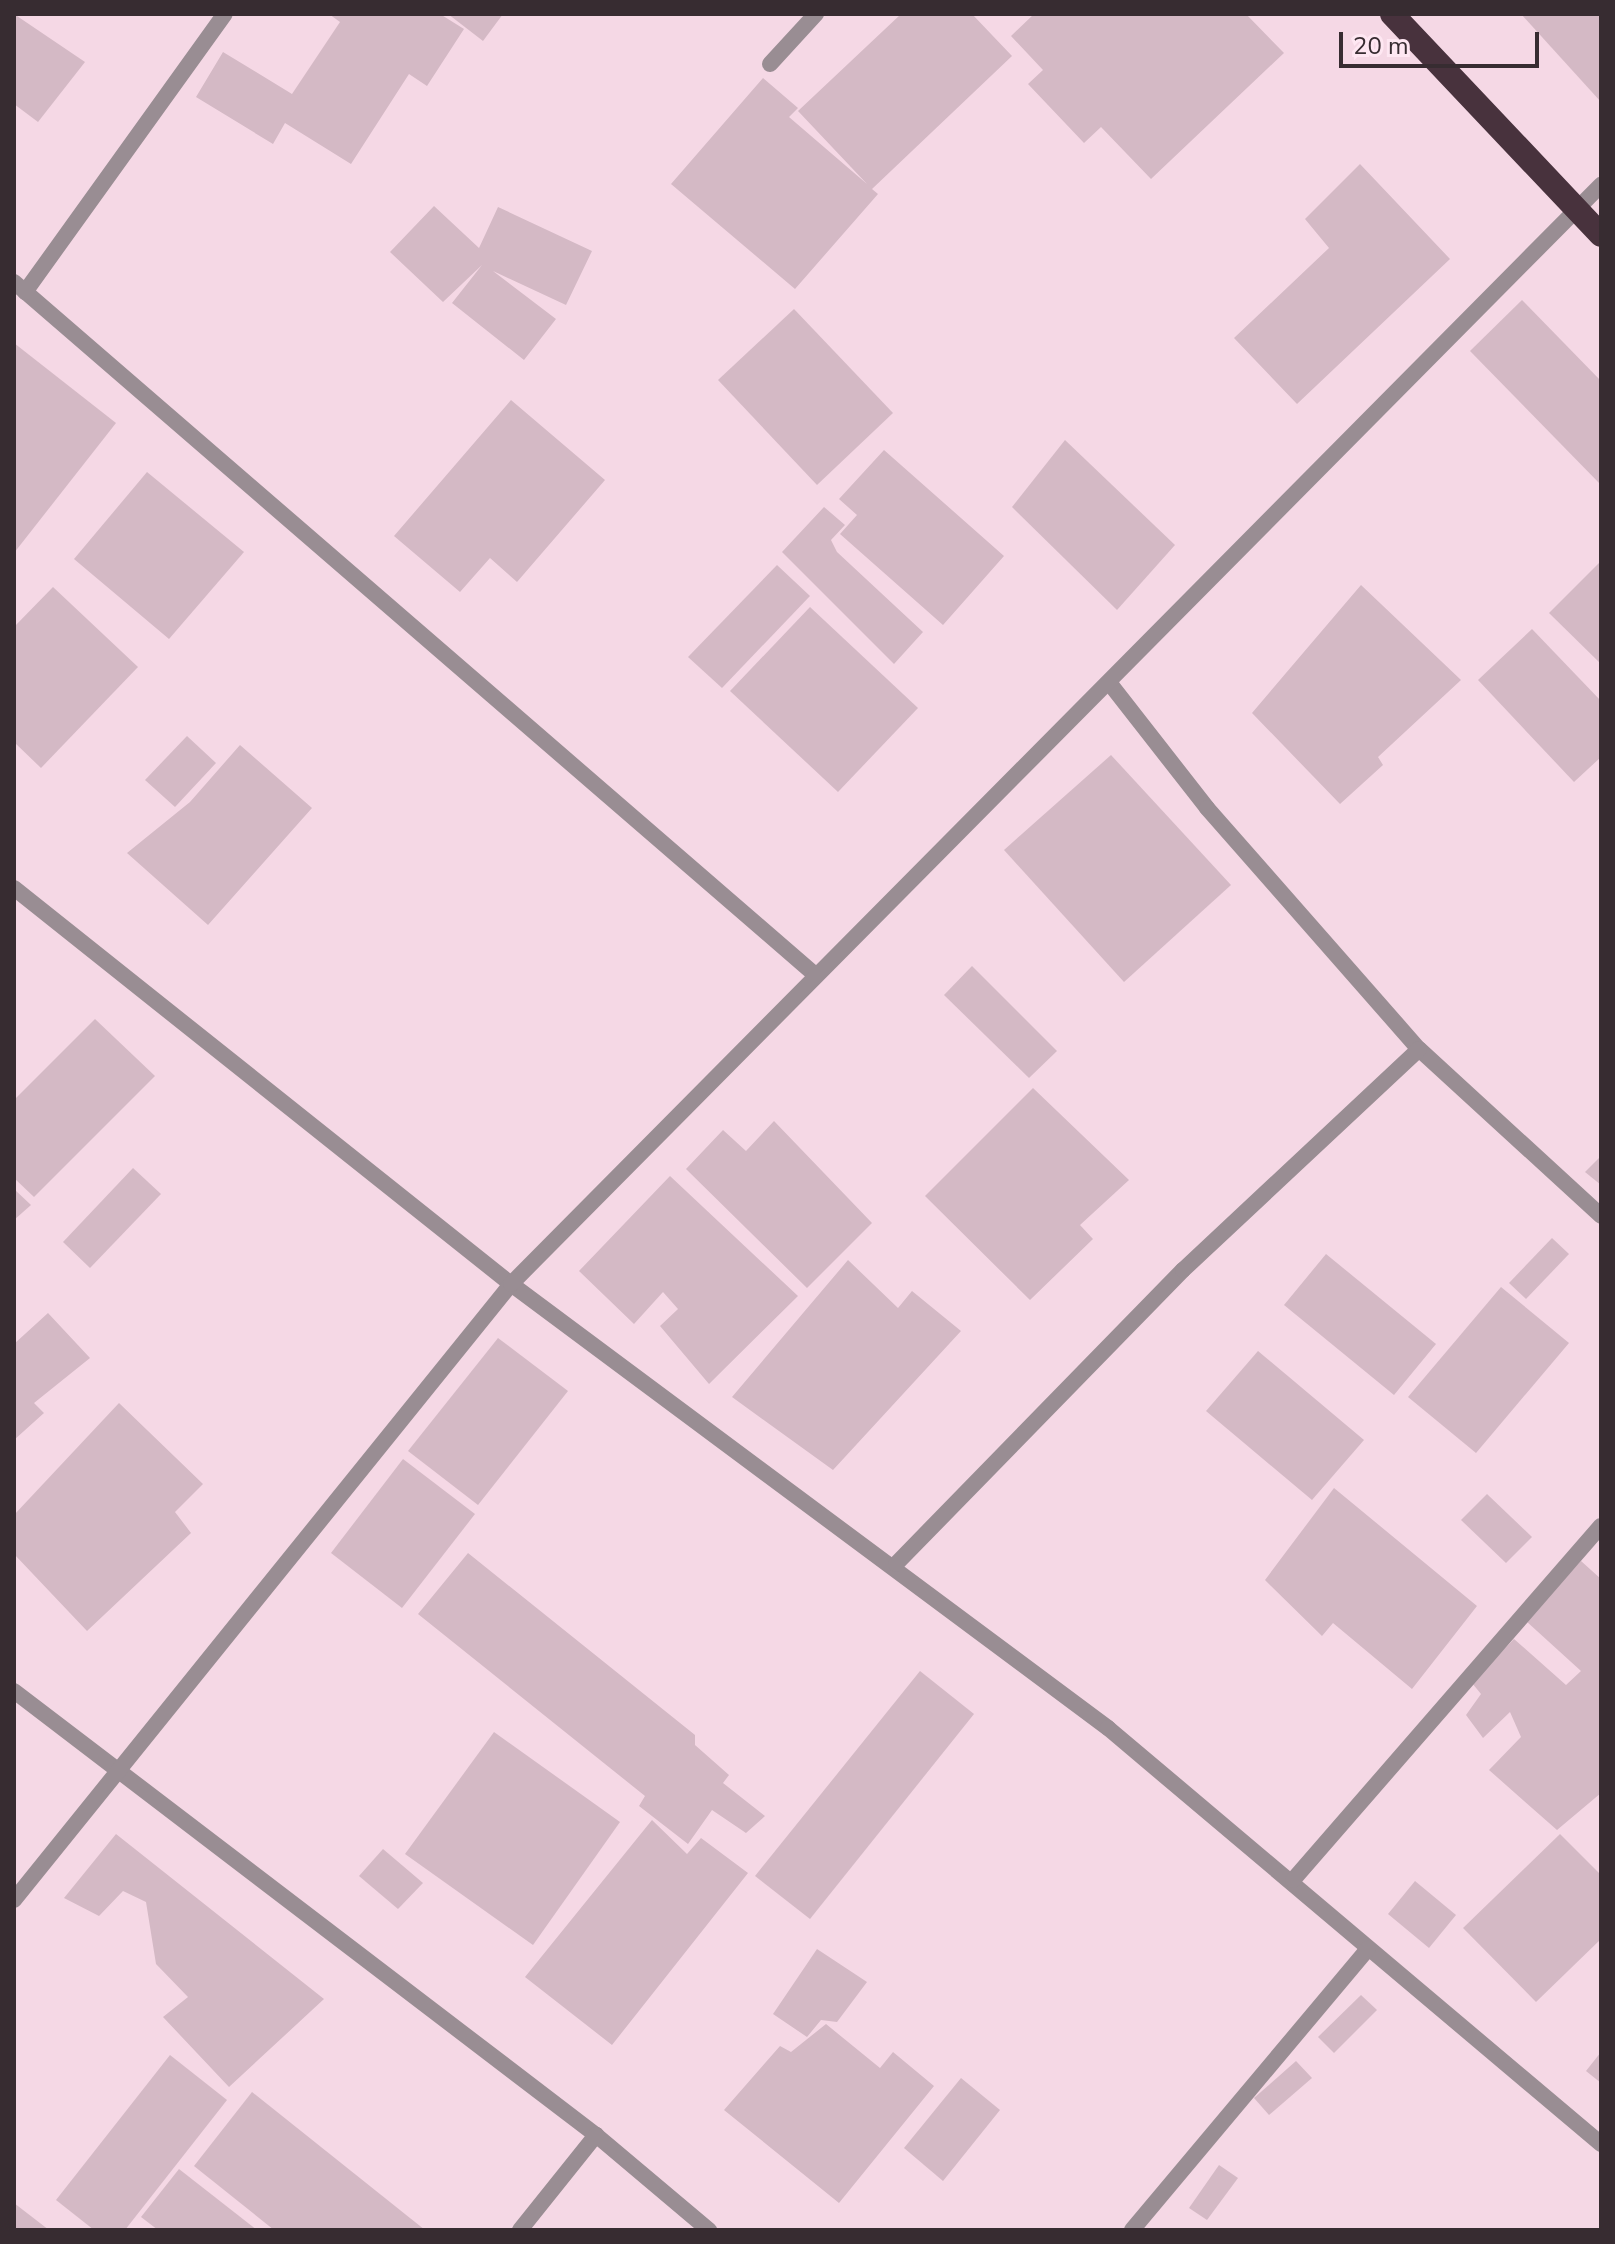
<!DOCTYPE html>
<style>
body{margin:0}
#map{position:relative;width:1615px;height:2244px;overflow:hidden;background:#f5d8e5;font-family:"Nunito Sans",sans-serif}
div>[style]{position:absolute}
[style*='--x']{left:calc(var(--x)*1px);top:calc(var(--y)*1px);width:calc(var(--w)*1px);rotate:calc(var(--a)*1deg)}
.building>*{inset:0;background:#d4b9c5}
.street>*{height:16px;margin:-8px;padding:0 8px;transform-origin:8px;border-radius:8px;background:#998d93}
.highway>*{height:24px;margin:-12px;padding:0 12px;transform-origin:12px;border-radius:12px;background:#48323d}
span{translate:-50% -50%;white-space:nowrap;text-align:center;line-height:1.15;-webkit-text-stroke:8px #fee7f2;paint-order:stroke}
.frame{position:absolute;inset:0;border:16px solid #372c31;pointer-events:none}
.scale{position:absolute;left:1339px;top:32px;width:200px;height:36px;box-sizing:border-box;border:4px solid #372c31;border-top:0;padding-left:10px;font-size:24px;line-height:28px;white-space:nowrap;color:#372c31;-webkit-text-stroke:6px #fee7f2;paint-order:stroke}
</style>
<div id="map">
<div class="building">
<div style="clip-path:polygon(14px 14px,85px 62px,38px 122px,14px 104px)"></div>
<div style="clip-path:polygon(329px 14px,440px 14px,464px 29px,427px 86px,409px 74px,351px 164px,285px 123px,273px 144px,196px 97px,223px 52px,292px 94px,340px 22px)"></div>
<div style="clip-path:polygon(448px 14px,503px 14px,483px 41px)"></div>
<div style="clip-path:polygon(901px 14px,972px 14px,1012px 56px,872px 189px,878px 194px,795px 289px,671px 184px,763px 78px,798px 108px,789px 117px,867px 184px,798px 111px)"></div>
<div style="clip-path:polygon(1034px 14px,1246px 14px,1284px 53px,1151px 179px,1101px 127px,1084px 143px,1028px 84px,1043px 70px,1011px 36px)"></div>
<div style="clip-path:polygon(1521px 14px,1601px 14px,1601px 102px)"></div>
<div style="clip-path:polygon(1360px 164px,1450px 259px,1297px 404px,1234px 338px,1329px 248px,1305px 219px)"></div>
<div style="clip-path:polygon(434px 206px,479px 248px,498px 207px,592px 251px,566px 305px,493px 271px,556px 319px,524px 360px,452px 303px,482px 265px,443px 302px,390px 252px)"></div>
<div style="clip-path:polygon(1522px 300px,1601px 381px,1601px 485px,1470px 351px)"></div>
<div style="clip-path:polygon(794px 309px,893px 413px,817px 485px,718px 380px)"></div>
<div style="clip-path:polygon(14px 343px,116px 423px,14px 553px)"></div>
<div style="clip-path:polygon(511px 400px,605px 480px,517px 582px,490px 558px,460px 592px,394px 536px)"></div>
<div style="clip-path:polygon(1065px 440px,1175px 545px,1117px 610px,1012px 507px)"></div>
<div style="clip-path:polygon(884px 450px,1004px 556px,943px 625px,840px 534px,857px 515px,839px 499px)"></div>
<div style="clip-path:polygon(147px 472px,244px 552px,169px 639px,74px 559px)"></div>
<div style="clip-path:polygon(824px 507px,845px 525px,831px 540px,837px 552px,923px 632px,894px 664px,782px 552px)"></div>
<div style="clip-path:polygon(1601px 561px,1601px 664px,1549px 613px)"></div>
<div style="clip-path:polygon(777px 565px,810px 596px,722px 688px,688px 657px)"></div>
<div style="clip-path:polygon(1361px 585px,1461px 680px,1378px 757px,1383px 765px,1340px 804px,1252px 713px)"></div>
<div style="clip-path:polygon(53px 587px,138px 667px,41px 768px,14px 742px,14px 627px)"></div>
<div style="clip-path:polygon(810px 607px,918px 708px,838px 792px,730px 691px)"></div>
<div style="clip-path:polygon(1532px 629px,1601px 701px,1601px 757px,1574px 782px,1478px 680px)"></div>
<div style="clip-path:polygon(187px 736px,216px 763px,175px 807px,145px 780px)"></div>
<div style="clip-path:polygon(240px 745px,312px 808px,208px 925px,127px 853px,190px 802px)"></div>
<div style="clip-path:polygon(1111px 755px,1231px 885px,1124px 982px,1004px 850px)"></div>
<div style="clip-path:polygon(972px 966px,1057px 1051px,1029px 1078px,944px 995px)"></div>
<div style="clip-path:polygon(95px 1019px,155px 1076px,34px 1197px,14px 1178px,14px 1100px)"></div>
<div style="clip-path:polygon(1033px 1088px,1129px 1180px,1080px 1225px,1093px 1239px,1030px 1300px,925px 1196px)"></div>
<div style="clip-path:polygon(774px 1121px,872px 1223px,807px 1288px,686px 1169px,723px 1130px,746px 1151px)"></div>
<div style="clip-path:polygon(1601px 1156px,1601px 1185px,1585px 1172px)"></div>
<div style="clip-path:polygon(133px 1168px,161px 1194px,90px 1268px,63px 1242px)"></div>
<div style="clip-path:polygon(670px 1176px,798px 1296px,709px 1384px,660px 1326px,678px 1309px,663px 1292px,634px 1324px,579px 1271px)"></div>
<div style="clip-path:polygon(14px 1189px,31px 1205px,14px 1220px)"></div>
<div style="clip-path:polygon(1552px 1238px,1569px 1254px,1526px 1299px,1509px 1283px)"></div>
<div style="clip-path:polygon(1326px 1254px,1436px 1344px,1394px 1395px,1284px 1305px)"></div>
<div style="clip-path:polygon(848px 1260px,898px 1308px,912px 1291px,961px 1331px,833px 1470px,732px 1397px)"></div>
<div style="clip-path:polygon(1501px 1287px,1569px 1343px,1476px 1453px,1408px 1397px)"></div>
<div style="clip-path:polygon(48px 1313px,90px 1358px,34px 1403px,44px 1413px,14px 1440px,14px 1344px)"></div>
<div style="clip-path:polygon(498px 1338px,568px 1391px,478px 1505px,408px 1451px)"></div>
<div style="clip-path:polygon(1258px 1351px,1364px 1440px,1312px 1500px,1206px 1411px)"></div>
<div style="clip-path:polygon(119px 1403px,203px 1484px,175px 1512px,191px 1533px,87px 1631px,14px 1554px,14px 1515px)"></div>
<div style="clip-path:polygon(403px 1459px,475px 1514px,402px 1608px,331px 1553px)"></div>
<div style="clip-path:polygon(1334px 1488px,1477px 1606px,1412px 1689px,1333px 1623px,1322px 1636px,1265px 1580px)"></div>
<div style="clip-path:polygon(1487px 1494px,1532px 1537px,1506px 1563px,1461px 1520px)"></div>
<div style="clip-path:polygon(468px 1553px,695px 1735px,695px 1745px,729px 1775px,723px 1783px,765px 1816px,746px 1833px,712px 1810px,688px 1844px,639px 1806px,645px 1796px,418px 1614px)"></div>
<div style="clip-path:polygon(1581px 1561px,1601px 1579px,1601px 1793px,1557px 1830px,1489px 1770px,1521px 1737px,1510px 1712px,1483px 1738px,1466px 1715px,1481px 1694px,1472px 1683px,1514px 1639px,1566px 1685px,1581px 1671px,1526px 1621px)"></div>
<div style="clip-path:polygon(920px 1671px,974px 1714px,810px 1919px,755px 1876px)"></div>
<div style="clip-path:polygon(494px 1732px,620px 1822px,533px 1945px,405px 1854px)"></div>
<div style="clip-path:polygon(652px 1820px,687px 1854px,701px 1838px,748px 1873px,612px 2045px,525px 1977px)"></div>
<div style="clip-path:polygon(116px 1834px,324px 1999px,229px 2087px,163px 2017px,188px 1997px,156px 1964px,146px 1902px,123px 1891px,99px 1916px,64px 1898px)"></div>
<div style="clip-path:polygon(1560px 1834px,1601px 1875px,1601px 1939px,1536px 2002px,1463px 1928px)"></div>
<div style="clip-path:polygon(383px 1849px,423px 1883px,398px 1909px,359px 1876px)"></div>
<div style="clip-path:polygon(1415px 1881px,1456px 1915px,1429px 1948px,1388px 1914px)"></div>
<div style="clip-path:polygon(817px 1949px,867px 1982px,837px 2022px,821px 2020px,807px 2037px,773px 2014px)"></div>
<div style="clip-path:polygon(1361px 1995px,1377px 2010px,1334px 2053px,1318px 2037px)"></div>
<div style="clip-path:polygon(826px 2024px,880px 2068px,893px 2052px,934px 2086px,839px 2203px,724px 2110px,780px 2046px,791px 2052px)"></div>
<div style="clip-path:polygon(1601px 2052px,1601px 2083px,1586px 2071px)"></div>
<div style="clip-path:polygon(170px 2055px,227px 2100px,125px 2230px,94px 2230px,56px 2200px)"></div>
<div style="clip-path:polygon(1296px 2061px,1312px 2078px,1269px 2115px,1254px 2098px)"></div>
<div style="clip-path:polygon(961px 2078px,1000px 2110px,943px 2181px,904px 2148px)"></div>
<div style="clip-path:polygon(252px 2092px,425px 2230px,274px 2230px,194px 2166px)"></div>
<div style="clip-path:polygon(1219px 2165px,1238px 2178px,1207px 2220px,1189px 2208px)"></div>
<div style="clip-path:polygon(179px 2169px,257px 2230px,158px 2230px,141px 2217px)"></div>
<div style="clip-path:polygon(14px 2203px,49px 2230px,14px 2230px)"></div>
</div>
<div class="street">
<div style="--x:770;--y:64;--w:68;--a:-47.4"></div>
<div style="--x:14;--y:282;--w:1056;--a:40.85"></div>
<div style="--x:25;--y:292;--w:342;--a:-54.3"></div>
<div style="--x:1111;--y:685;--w:156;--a:52"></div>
<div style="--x:1207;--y:808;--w:321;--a:48.7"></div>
<div style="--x:1419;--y:1049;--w:247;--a:42.5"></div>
<div style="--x:14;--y:888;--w:635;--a:38.55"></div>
<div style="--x:511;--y:1284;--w:744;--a:36.64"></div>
<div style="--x:1108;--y:1728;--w:645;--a:40.16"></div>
<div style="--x:896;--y:1564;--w:411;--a:-45.7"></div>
<div style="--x:1183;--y:1270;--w:323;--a:-43.1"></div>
<div style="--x:14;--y:1691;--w:732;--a:37.34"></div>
<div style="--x:596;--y:2135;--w:148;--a:40.1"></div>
<div style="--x:1293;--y:1880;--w:469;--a:-49"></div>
<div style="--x:14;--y:1900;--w:791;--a:-51.1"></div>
<div style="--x:511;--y:1284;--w:1548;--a:-45.24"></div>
<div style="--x:520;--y:2230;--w:122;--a:-51.3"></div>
<div style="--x:1132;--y:2230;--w:367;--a:-50"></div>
</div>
<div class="highway">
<div style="--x:1392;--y:14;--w:304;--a:46.6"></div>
</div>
<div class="frame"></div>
<div class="scale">20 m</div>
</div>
